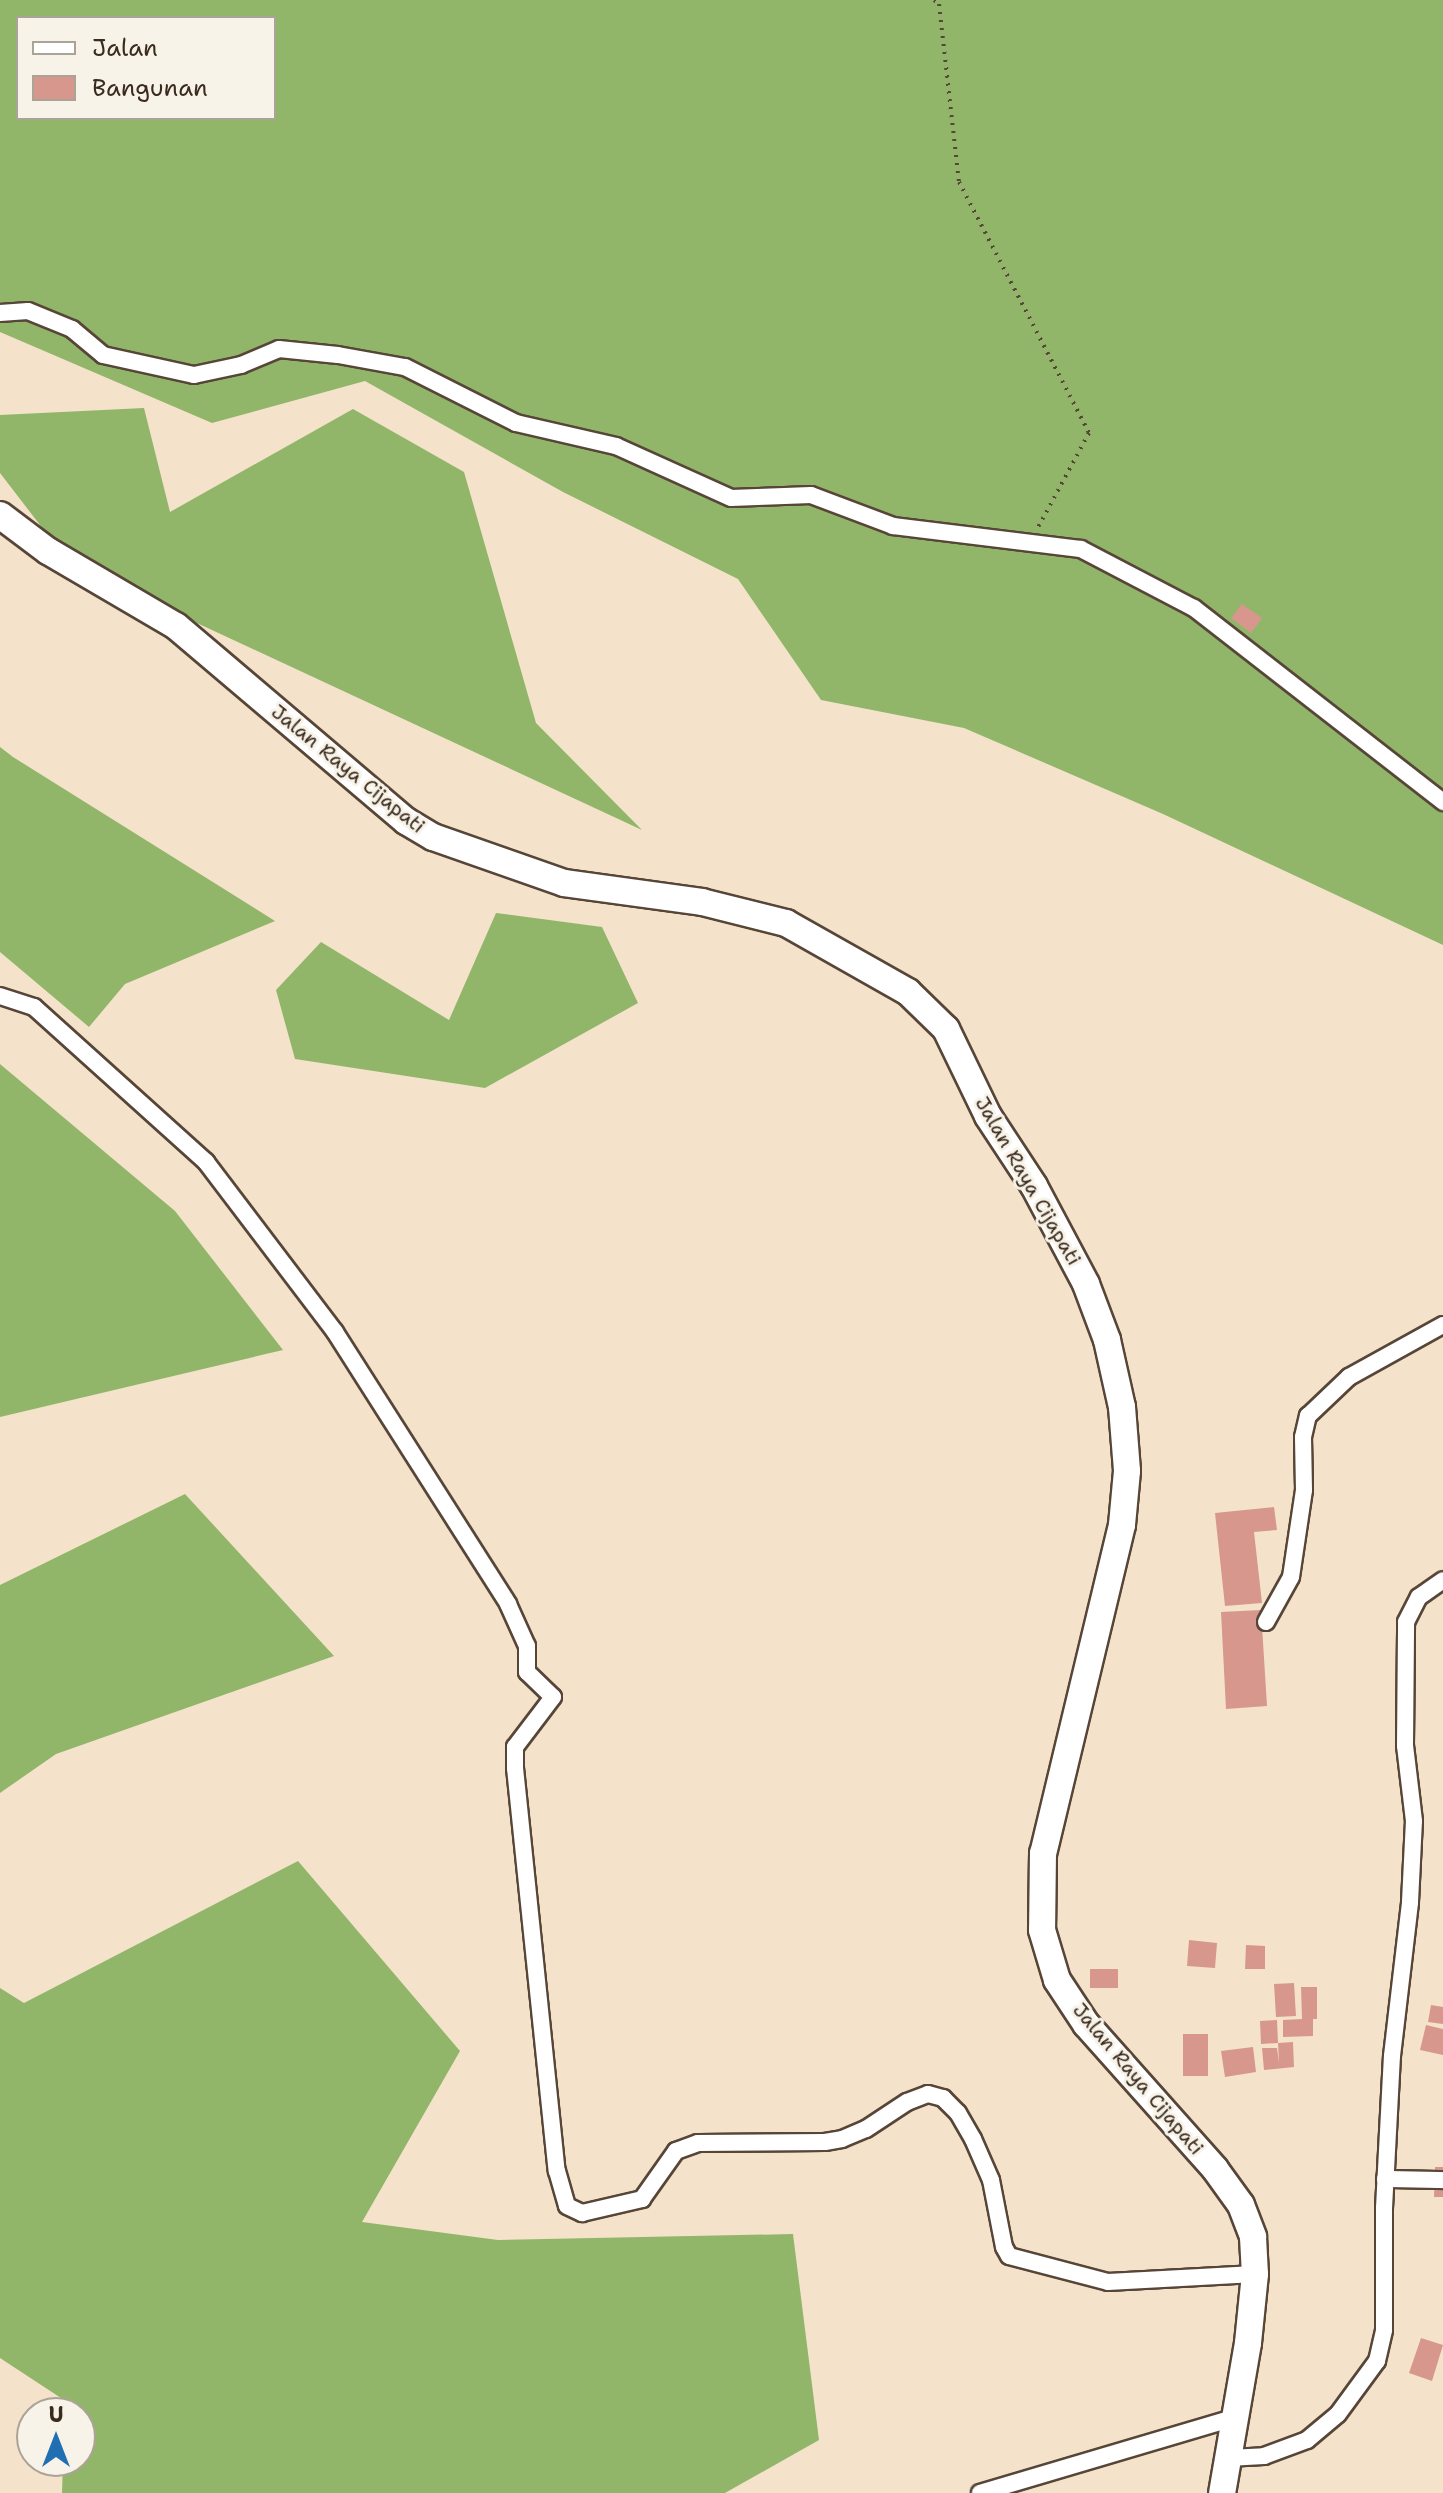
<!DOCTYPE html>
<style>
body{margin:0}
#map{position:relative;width:1443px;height:2493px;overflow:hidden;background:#f4e3ca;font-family:"Shantell Sans",sans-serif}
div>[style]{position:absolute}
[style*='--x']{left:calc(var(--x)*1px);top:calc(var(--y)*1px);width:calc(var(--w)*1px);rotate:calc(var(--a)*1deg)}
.forest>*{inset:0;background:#91b66a}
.building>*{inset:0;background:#d7978d}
.path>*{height:4px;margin-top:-2px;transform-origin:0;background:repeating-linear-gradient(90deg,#574638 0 2px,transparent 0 8px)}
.roads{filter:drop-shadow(2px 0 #574638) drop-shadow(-2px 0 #574638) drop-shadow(0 2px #574638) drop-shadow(0 -2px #574638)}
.minor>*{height:16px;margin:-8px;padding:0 8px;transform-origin:8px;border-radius:8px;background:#fff}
.primary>*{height:26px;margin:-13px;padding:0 13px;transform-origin:13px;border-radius:13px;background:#fff}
span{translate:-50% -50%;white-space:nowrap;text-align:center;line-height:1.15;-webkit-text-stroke:6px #f7f3e8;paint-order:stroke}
.street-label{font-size:20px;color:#3b2a1e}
.legend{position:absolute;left:16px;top:16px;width:260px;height:104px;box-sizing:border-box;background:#f7f3e8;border:2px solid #aca397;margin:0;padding:10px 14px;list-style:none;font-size:24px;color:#3b2a1e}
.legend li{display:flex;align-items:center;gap:16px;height:40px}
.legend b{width:40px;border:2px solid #aca397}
.north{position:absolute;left:16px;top:2397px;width:80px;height:80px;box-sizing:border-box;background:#f7f3e8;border:2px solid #aca397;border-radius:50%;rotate:0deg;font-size:22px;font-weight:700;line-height:32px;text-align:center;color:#3b2a1e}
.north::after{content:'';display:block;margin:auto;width:28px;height:36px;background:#1f6fb2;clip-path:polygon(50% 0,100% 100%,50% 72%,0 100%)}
</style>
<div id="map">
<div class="forest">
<div style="clip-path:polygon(evenodd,0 0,1443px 0,1443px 945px,1163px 814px,964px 728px,821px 700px,738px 579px,563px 492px,365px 381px,212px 423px,0 332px,0 0,18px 18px,274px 18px,274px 118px,18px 118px,18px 18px)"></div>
<div style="clip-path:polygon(144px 408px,170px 512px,353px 409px,464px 472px,536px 723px,642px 830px,70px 564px,0 473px,0 415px)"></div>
<div style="clip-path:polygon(0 747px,13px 757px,275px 921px,125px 984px,89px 1027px,0 952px)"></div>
<div style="clip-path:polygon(496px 913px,602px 927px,638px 1003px,485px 1088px,295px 1059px,276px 990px,321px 942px,449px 1020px)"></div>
<div style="clip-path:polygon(0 1064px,175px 1211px,283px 1350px,0 1417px)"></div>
<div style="clip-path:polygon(185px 1494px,334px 1656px,56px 1754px,0 1793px,0 1585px)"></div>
<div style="clip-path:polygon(298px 1861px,460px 2051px,362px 2222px,498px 2240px,793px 2234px,819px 2440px,725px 2493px,62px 2493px,63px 2461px,80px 2461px,80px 2413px,64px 2413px,64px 2400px,0 2358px,0 1988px,24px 2003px)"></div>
</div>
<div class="building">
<div style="clip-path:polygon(1242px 604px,1262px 618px,1251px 633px,1231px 618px)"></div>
<div style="clip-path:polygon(1274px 1507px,1277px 1530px,1254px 1532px,1262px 1603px,1225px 1606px,1215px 1513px)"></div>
<div style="clip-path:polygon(1261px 1610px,1267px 1706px,1226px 1709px,1221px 1612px)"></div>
<div style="clip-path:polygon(1189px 1940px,1217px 1943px,1215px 1968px,1187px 1966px)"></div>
<div style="clip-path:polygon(1246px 1945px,1265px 1946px,1265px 1969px,1245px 1969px)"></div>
<div style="clip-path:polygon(1090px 1969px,1118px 1969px,1118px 1988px,1090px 1988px)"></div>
<div style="clip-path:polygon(1294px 1983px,1296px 2016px,1276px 2017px,1274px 1984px)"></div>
<div style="clip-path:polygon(1301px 1987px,1317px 1987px,1317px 2019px,1313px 2019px,1313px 2036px,1283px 2037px,1283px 2020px,1302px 2019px)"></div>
<div style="clip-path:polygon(1431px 2005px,1443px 2007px,1443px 2024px,1428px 2022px)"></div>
<div style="clip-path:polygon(1277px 2020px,1278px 2043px,1261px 2044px,1260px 2021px)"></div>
<div style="clip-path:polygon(1426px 2025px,1443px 2029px,1443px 2055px,1420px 2050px)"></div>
<div style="clip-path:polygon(1183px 2034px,1208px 2034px,1208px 2076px,1183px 2076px)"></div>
<div style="clip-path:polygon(1293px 2042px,1294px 2067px,1264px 2070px,1262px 2048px,1277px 2048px,1279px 2063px,1278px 2043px)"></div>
<div style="clip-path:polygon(1253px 2047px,1256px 2072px,1225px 2077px,1221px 2051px)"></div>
<div style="clip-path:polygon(1435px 2167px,1443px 2167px,1443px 2197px,1434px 2197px)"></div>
<div style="clip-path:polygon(1421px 2338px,1443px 2345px,1432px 2381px,1409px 2373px)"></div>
</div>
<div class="path">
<div style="--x:934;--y:0;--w:6;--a:39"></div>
<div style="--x:939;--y:4;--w:179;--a:83.6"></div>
<div style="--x:959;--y:182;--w:283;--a:62.6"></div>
<div style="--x:1089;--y:433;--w:109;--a:118.4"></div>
</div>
<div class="roads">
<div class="minor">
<div style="--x:0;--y:313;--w:28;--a:-4"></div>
<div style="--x:28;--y:311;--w:48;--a:22.2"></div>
<div style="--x:72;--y:329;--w:40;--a:40"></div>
<div style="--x:103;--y:355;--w:93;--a:12.4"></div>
<div style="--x:194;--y:375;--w:48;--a:-12"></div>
<div style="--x:241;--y:365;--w:41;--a:-22.8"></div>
<div style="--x:279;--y:349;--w:59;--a:5.8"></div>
<div style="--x:338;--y:355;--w:68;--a:10.2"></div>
<div style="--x:405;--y:367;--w:124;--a:26.8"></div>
<div style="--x:516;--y:423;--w:103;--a:13"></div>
<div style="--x:616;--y:446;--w:126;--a:24.3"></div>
<div style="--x:731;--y:498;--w:80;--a:-2.1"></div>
<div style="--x:811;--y:495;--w:88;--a:20.7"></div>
<div style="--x:893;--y:526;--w:189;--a:7"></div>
<div style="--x:1081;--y:549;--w:127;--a:27.6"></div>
<div style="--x:1194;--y:608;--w:316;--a:37.9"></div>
<div style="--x:0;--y:996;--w:36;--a:18"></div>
<div style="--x:34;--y:1007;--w:232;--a:42"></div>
<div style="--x:206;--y:1162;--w:213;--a:52.8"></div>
<div style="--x:335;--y:1332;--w:322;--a:57.5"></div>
<div style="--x:508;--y:1604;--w:46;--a:65.7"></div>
<div style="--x:527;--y:1646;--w:26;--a:90"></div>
<div style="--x:527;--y:1672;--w:36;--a:44"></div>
<div style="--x:553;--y:1697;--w:63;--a:127.2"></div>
<div style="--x:515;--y:1747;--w:21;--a:90"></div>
<div style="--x:515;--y:1768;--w:405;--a:84.1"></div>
<div style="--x:557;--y:2171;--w:36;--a:74"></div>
<div style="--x:567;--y:2206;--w:17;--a:25"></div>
<div style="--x:582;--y:2213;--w:62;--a:-13.1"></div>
<div style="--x:642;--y:2199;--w:59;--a:-54.7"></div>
<div style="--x:676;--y:2151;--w:23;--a:-20"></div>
<div style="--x:698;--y:2143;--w:127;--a:-0.5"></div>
<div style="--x:825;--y:2142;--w:17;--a:-10"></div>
<div style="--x:842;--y:2139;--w:26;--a:-23"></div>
<div style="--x:866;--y:2129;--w:49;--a:-33.4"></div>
<div style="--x:907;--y:2102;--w:22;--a:-21"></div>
<div style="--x:928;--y:2094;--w:16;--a:15"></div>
<div style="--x:943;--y:2098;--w:21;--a:45"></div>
<div style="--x:958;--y:2113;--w:30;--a:60"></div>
<div style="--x:973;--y:2139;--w:45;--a:66.3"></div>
<div style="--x:991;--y:2180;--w:68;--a:79"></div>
<div style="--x:1004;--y:2247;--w:10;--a:61"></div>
<div style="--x:1009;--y:2256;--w:102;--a:14.7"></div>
<div style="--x:1108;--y:2282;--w:147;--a:-3.1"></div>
<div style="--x:1266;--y:1622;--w:51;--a:-60.9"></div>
<div style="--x:1291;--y:1577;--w:88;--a:-81.5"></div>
<div style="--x:1304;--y:1490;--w:53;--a:-91.1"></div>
<div style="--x:1303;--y:1437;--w:22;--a:-77"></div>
<div style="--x:1308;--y:1416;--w:57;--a:-43.6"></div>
<div style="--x:1349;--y:1377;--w:107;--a:-29"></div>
<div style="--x:1385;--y:2179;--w:58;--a:1"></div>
<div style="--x:1228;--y:2458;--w:36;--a:-3"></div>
<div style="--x:1264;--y:2456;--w:46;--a:-20.4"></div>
<div style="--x:1307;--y:2440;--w:40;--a:-40"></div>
<div style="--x:1338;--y:2414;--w:66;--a:-53.7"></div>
<div style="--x:1377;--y:2361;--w:32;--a:-77"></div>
<div style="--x:1384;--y:2330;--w:122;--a:-90"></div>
<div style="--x:1384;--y:2208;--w:152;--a:-87"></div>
<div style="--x:1392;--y:2056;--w:155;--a:-83.3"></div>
<div style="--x:1410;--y:1902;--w:81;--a:-87.2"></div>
<div style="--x:1414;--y:1821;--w:76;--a:-96.8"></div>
<div style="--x:1405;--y:1746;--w:124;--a:-89.5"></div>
<div style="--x:1406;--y:1622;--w:28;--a:-63"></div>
<div style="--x:1419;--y:1597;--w:29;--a:-35"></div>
<div style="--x:980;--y:2493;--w:265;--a:-16.5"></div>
</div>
<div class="primary">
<div style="--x:0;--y:515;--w:60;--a:36.9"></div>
<div style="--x:48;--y:551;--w:148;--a:30.4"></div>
<div style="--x:176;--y:626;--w:302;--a:40.3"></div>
<div style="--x:406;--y:821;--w:31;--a:31"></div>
<div style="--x:433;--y:837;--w:139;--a:19.3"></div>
<div style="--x:564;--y:883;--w:139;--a:7.8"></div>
<div style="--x:702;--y:902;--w:87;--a:14"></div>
<div style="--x:786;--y:923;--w:140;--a:29.5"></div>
<div style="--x:908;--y:992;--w:53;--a:44.2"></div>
<div style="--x:946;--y:1029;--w:97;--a:64.2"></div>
<div style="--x:988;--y:1116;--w:84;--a:56.7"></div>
<div style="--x:1034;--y:1186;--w:111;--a:62"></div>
<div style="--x:1086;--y:1284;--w:60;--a:69.4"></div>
<div style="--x:1107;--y:1340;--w:69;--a:77.4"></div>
<div style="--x:1122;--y:1407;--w:64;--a:85.5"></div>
<div style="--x:1127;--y:1471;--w:54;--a:95.3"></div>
<div style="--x:1122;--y:1525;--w:337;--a:103.5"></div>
<div style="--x:1043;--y:1853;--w:77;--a:90.7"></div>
<div style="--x:1042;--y:1930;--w:52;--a:73.3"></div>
<div style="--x:1057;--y:1980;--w:53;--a:56.6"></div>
<div style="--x:1086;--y:2024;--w:194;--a:48.3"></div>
<div style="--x:1215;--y:2169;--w:44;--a:54.2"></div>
<div style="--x:1241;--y:2205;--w:34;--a:69"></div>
<div style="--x:1253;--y:2237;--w:37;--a:87"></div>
<div style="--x:1255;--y:2274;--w:69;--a:95.8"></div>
<div style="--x:1248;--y:2343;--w:152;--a:99.8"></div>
</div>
</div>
<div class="street-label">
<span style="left:348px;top:769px;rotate:39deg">Jalan Raya Cijapati</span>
<span style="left:1028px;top:1181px;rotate:60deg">Jalan Raya Cijapati</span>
<span style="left:1138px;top:2079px;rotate:50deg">Jalan Raya Cijapati</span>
</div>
<ul class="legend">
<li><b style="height:10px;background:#fff"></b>Jalan</li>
<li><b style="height:22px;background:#d7978d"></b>Bangunan</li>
</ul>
<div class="north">U</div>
</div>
